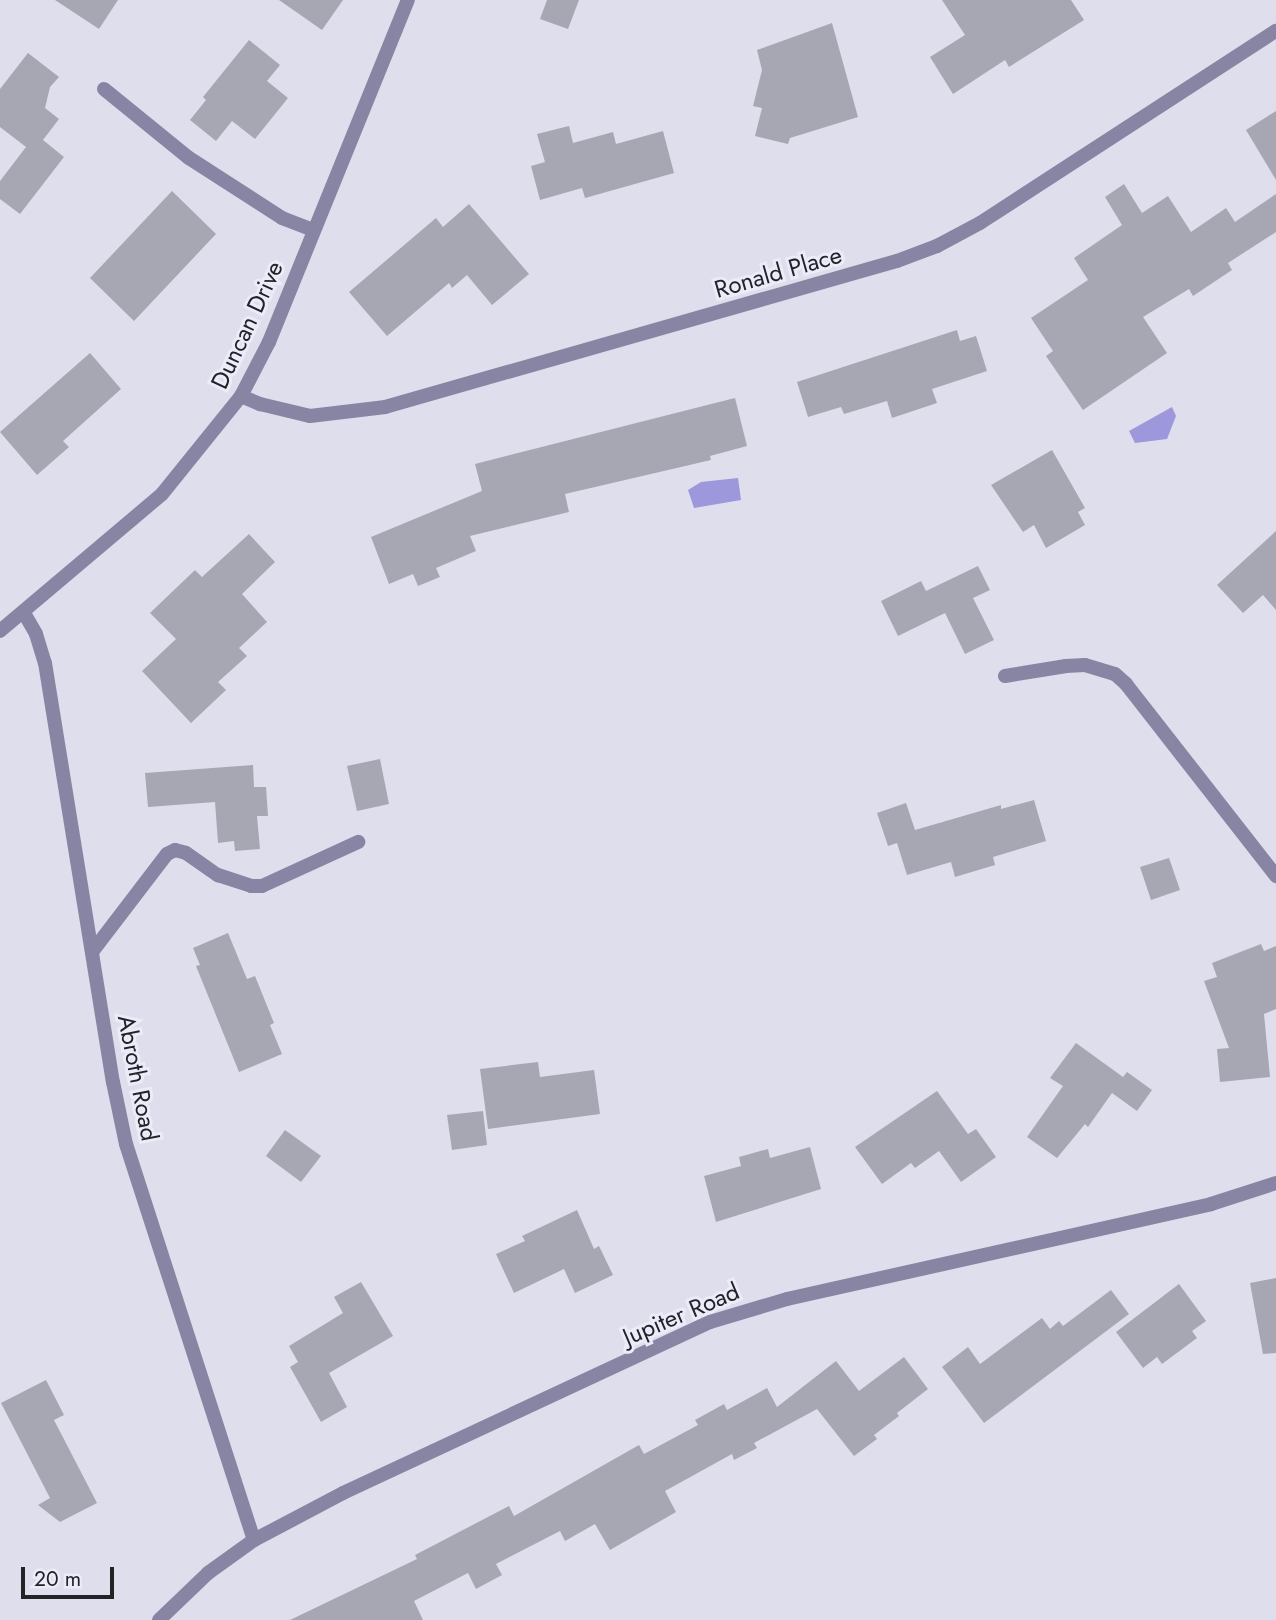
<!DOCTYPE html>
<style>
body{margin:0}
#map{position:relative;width:1276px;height:1620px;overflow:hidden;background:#dedeec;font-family:Jost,sans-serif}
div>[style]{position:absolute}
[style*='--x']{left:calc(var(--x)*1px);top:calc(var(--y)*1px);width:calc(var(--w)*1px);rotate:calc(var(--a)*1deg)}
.water>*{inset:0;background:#9d97db}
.building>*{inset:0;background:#a7a7b4}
.lane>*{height:14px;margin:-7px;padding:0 7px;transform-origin:7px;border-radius:7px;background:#8785a3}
.street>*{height:14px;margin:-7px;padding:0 7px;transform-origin:7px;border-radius:7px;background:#8785a3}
span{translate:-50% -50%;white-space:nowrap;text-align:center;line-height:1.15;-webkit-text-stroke:6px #ecebf9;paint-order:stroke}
.street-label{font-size:24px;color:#222227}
.scale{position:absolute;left:21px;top:1567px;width:93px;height:32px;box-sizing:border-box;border:4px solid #222227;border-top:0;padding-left:9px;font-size:21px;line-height:24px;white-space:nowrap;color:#222227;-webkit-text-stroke:5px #ecebf9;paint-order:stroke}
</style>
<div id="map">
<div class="water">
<div style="clip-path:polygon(1172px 407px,1176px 416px,1167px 439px,1135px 443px,1129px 431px)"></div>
<div style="clip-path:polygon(738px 478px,741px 500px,694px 508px,688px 490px,701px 482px)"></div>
</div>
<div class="building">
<div style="clip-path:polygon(55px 0,118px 0,99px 29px)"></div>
<div style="clip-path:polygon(279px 0,343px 0,322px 30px)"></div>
<div style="clip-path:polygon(547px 0,579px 0,568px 29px,540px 19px)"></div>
<div style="clip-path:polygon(942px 0,1071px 0,1084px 20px,1009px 67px,1005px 60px,953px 94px,930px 57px,965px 35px)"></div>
<div style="clip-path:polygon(832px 23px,858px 117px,790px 138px,788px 144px,755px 136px,762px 108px,753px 106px,762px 70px,757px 50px)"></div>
<div style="clip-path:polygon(249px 40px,280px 65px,267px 81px,288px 98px,255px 139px,232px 121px,216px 141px,190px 120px,206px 100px,203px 97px)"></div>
<div style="clip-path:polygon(28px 53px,59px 77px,50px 87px,45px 108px,59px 119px,43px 140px,64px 157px,20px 214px,0 199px,0 181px,26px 147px,0 127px,0 89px)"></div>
<div style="clip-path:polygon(1276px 111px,1276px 180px,1246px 130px)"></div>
<div style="clip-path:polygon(569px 126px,573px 143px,613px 132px,616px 144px,663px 131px,674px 173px,585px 198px,582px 188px,540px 200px,531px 166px,545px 162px,537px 134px)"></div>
<div style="clip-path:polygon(1124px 184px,1142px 213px,1168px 196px,1191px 232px,1226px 208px,1235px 222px,1276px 194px,1276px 232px,1228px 263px,1232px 270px,1193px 296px,1189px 289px,1143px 317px,1167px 353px,1083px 410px,1046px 356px,1053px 351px,1031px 318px,1088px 280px,1074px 258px,1122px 225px,1105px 197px)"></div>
<div style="clip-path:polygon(172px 191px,216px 234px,134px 321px,90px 278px)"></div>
<div style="clip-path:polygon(469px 204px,529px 274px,492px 305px,467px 275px,452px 288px,449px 283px,387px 336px,349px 292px,436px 218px,443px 227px)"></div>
<div style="clip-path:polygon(957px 330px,960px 341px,976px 336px,987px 371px,932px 389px,937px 403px,892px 418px,887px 401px,844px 414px,841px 407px,808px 417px,797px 382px)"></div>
<div style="clip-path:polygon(90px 353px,121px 389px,63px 441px,69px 447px,37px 475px,0 432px)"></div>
<div style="clip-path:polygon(735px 398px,747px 446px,710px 456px,711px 460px,565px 494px,569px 512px,470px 536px,476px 551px,436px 568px,440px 577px,418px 586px,413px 574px,389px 584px,371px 537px,482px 491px,475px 464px)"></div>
<div style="clip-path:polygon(1052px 450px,1085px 508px,1078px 512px,1085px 525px,1046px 548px,1034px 525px,1023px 532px,991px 485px)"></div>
<div style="clip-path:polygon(1276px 531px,1276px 610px,1263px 595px,1243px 613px,1217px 585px)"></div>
<div style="clip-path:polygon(249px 534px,275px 562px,242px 594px,267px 622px,239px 648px,247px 656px,218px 682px,226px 690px,191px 723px,142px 671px,176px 639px,150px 613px,195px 570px,202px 577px)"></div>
<div style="clip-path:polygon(978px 566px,990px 590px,973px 598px,994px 640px,965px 654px,945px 613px,898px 636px,881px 601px,921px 581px,926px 591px)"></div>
<div style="clip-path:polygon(380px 759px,389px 804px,357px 811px,347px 766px)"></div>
<div style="clip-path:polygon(253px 765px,254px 787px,266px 787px,268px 816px,257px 816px,260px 849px,235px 851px,234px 841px,218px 843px,215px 802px,148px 807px,145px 773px)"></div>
<div style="clip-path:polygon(1034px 800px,1046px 841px,993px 857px,995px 865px,955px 877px,951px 862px,907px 875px,897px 843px,888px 846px,877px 813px,906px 803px,915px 830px,1001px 805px,1001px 809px)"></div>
<div style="clip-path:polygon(1169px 858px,1180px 890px,1151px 900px,1140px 867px)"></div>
<div style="clip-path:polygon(228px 933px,247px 979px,255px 976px,274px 1023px,270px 1025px,282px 1054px,239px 1072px,196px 966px,200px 965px,193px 948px)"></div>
<div style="clip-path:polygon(1261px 944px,1264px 951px,1276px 946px,1276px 1009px,1264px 1014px,1270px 1077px,1220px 1082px,1217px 1049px,1229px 1048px,1204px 981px,1217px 977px,1212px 963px)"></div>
<div style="clip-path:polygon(1076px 1043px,1123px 1077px,1127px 1072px,1152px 1090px,1137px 1111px,1112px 1093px,1088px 1127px,1085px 1124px,1057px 1158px,1027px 1137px,1063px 1086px,1050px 1078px)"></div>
<div style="clip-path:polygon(538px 1062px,540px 1077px,594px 1070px,600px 1114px,488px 1129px,480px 1069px)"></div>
<div style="clip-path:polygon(937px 1091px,968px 1134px,976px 1129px,996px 1157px,961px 1182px,939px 1151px,915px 1168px,911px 1163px,882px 1184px,855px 1147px)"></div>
<div style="clip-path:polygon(483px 1111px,487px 1145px,452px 1150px,447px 1115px)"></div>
<div style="clip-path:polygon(285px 1130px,321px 1156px,301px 1182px,266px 1156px)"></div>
<div style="clip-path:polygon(810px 1147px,821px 1189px,716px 1222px,704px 1176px,741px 1166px,739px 1157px,768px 1149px,770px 1158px)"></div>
<div style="clip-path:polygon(577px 1210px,594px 1249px,599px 1246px,613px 1275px,575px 1293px,564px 1269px,514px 1293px,496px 1254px,525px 1241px,522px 1236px)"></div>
<div style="clip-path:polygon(1276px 1278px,1276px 1353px,1263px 1354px,1250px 1283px)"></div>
<div style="clip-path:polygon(361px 1282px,393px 1336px,329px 1373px,347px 1407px,321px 1422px,290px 1367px,298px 1362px,289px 1346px,343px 1313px,334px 1297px)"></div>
<div style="clip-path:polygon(1179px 1284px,1206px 1321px,1192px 1331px,1197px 1338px,1162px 1364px,1157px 1357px,1143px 1368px,1116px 1332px)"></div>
<div style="clip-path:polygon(1111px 1290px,1129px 1314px,984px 1423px,942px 1367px,968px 1347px,980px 1364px,1042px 1318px,1050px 1329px,1059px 1321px,1063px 1326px)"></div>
<div style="clip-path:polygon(904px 1357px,928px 1389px,897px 1413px,899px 1416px,874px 1435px,877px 1439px,854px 1456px,817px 1409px,754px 1443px,757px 1448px,734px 1460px,732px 1454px,665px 1491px,676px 1512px,610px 1550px,595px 1524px,565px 1541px,560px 1531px,496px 1564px,502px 1575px,476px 1589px,468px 1573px,414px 1601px,423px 1620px,290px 1620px,417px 1559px,415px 1555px,509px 1506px,514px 1516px,639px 1445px,644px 1454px,698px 1425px,695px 1420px,724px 1404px,727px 1410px,767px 1388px,777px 1407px,836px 1361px,859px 1391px)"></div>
<div style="clip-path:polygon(46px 1380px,64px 1415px,54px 1420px,97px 1503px,60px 1522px,38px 1505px,50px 1498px,1px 1403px)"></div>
</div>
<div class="lane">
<div style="--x:104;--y:89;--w:109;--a:39.1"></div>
<div style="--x:189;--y:158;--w:111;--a:32.8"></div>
<div style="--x:282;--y:218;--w:34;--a:21"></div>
<div style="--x:92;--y:952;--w:123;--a:-52.6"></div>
<div style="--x:167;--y:854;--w:9;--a:-27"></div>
<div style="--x:175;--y:850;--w:11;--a:15"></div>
<div style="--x:186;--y:853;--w:39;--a:35"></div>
<div style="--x:218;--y:875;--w:35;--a:18"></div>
<div style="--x:251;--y:886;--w:11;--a:0"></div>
<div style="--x:262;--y:886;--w:106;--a:-24.6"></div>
</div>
<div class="street">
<div style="--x:241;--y:396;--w:21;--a:23"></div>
<div style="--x:260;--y:404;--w:51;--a:13.5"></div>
<div style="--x:310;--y:416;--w:76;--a:-6.8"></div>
<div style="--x:385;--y:407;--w:532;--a:-15.92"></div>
<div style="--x:897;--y:261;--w:43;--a:-20.6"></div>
<div style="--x:937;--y:246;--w:49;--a:-28.1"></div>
<div style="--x:980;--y:223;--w:353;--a:-33"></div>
<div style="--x:24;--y:613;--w:24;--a:60"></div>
<div style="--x:36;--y:634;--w:30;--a:73"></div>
<div style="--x:45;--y:663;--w:424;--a:80.8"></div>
<div style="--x:113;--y:1082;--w:63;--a:78.2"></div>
<div style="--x:126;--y:1144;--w:416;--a:72.1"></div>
<div style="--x:0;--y:631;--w:212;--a:-40.2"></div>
<div style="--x:162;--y:494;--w:126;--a:-51.1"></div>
<div style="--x:241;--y:396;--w:61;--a:-62.6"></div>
<div style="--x:269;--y:342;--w:369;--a:-67.9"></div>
<div style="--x:1005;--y:676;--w:62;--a:-9.3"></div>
<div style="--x:1066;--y:666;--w:19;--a:-3"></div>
<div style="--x:1085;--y:665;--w:31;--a:17"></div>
<div style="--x:1115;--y:674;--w:15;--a:42"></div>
<div style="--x:1126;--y:684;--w:244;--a:52"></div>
<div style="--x:159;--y:1620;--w:68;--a:-43.8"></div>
<div style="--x:208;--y:1573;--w:57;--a:-35.7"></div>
<div style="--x:254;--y:1540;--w:101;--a:-27.8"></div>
<div style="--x:343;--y:1493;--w:405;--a:-25"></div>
<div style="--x:710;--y:1322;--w:80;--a:-16.6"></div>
<div style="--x:787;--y:1299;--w:435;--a:-12.6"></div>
<div style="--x:1211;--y:1204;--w:68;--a:-17.9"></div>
</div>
<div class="street-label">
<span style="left:778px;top:272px;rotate:-16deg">Ronald Place</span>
<span style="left:247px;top:325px;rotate:-65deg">Duncan Drive</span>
<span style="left:138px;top:1078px;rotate:79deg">Abroth Road</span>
<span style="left:681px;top:1314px;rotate:-23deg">Jupiter Road</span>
</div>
<div class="scale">20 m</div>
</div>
